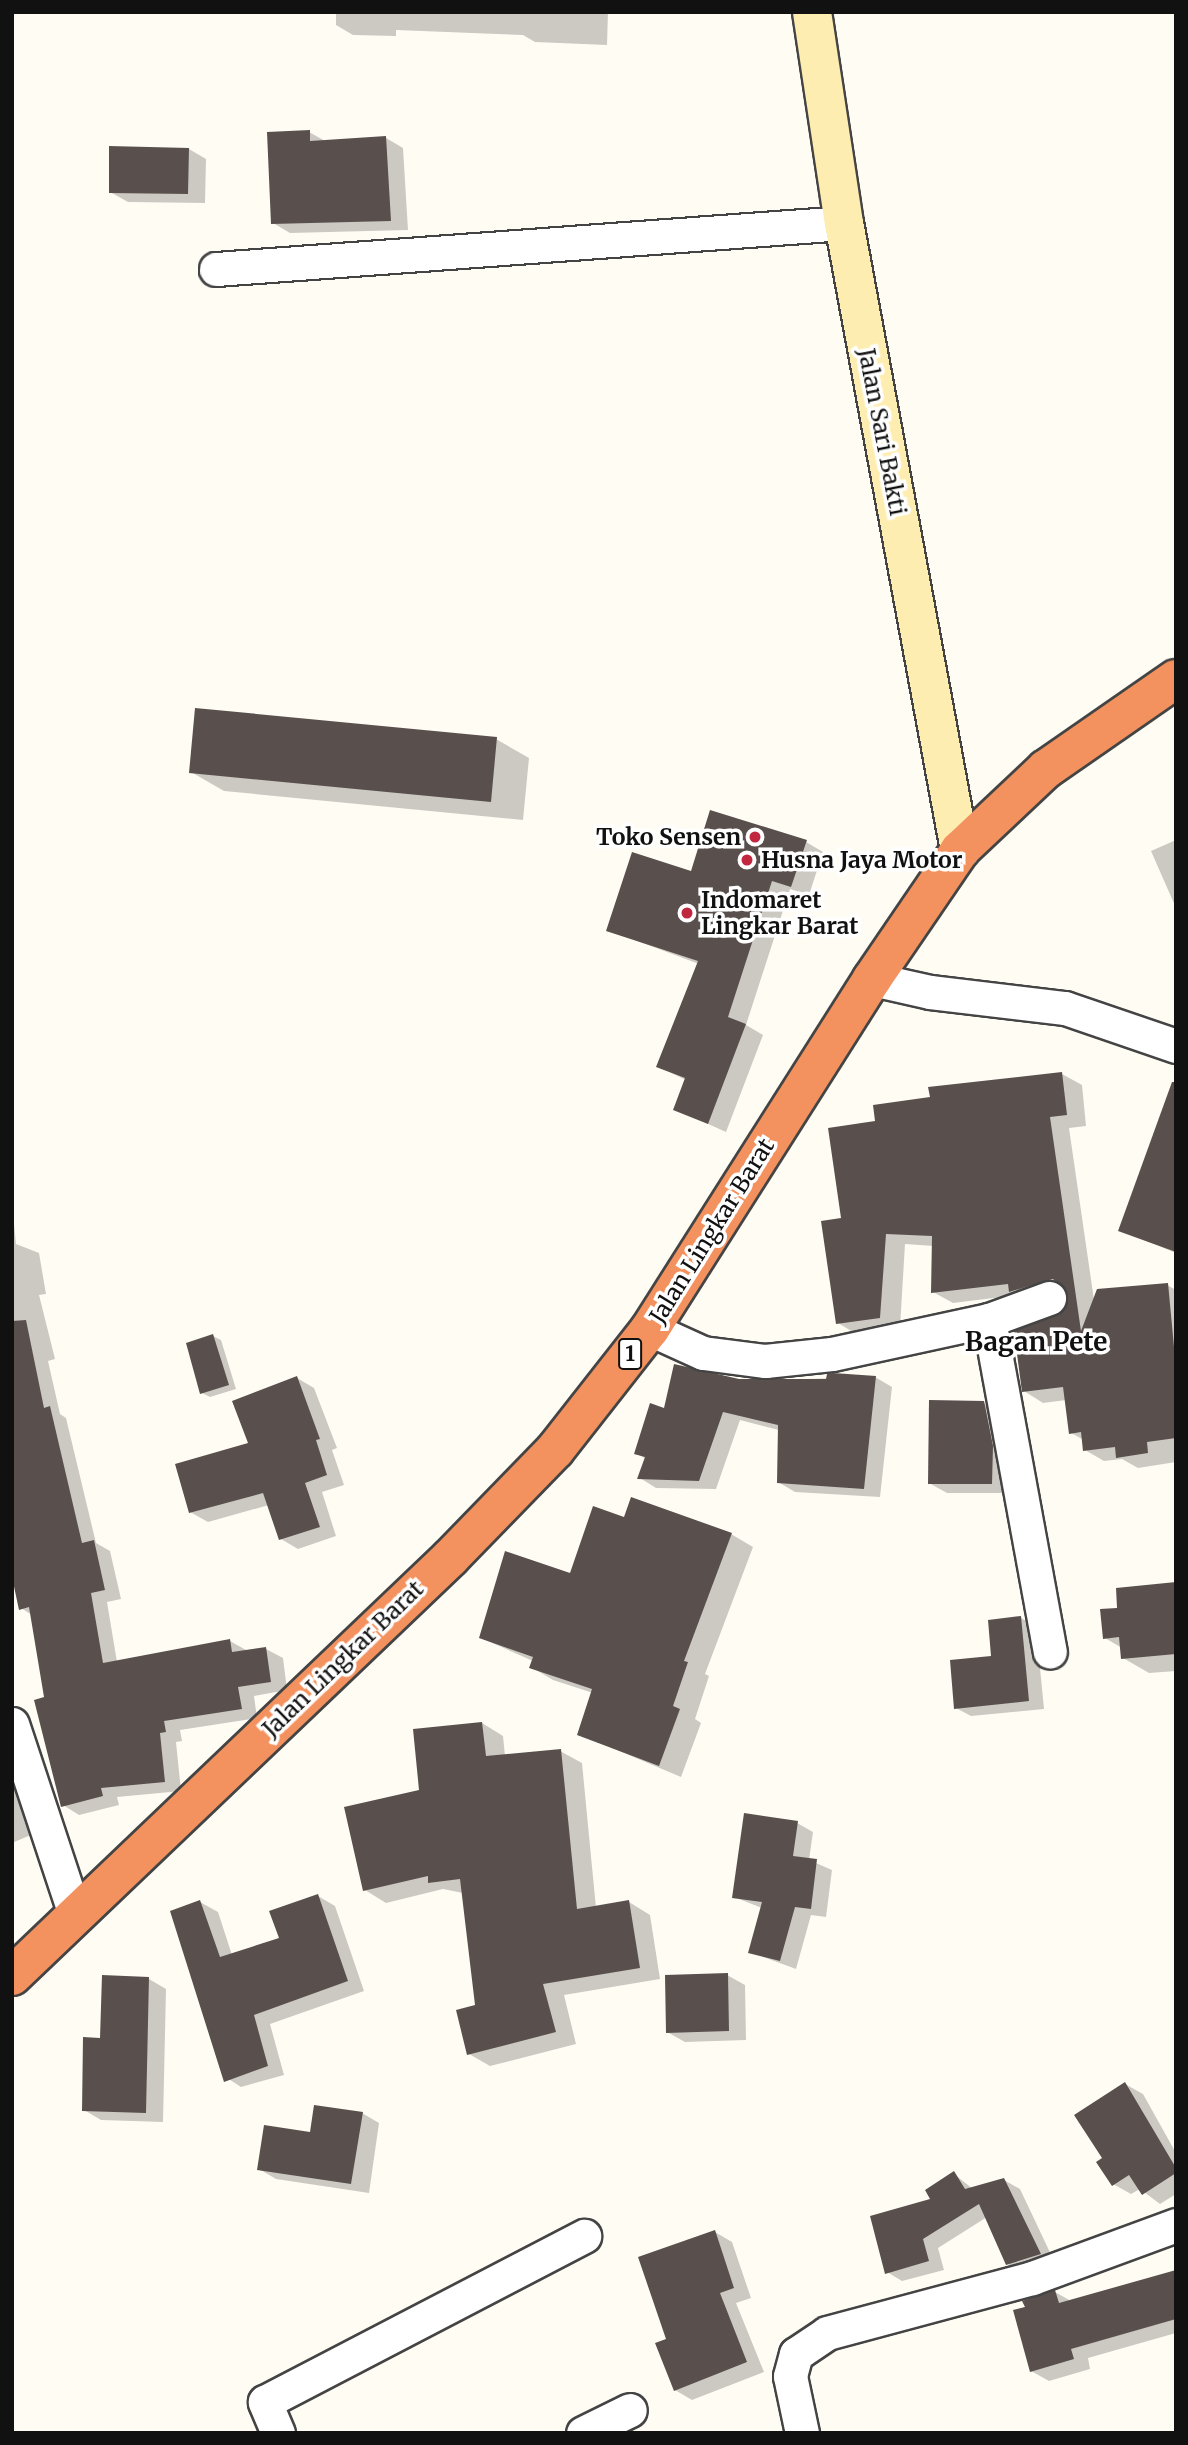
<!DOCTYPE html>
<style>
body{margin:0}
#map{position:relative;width:1188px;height:2445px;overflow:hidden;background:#fffcf4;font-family:Merriweather,serif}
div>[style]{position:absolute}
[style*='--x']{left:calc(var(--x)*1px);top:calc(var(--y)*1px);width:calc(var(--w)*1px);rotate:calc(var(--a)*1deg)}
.shadow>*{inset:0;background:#0003}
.building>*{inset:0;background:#59504d}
.roads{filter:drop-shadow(2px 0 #444) drop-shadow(-2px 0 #444) drop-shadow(0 2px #444) drop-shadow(0 -2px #444)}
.street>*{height:33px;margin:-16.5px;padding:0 16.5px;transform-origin:16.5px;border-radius:16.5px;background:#fff}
.secondary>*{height:38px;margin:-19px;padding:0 19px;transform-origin:19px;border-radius:19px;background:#feedb0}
.highway>*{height:38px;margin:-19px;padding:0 19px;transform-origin:19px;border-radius:19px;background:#f3925e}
.dots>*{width:19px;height:19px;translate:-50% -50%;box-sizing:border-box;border:4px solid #fff;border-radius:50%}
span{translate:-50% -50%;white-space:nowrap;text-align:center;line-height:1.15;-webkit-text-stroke:7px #fff;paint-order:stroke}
.shield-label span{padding:2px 5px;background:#fff;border:2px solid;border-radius:5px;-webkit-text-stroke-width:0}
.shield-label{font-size:21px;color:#111;font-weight:700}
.street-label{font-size:23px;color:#111}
.poi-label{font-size:23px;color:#111;font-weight:700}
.right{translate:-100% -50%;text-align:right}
.left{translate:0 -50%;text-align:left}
.quarter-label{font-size:26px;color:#111;font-weight:700}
.frame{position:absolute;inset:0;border:14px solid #111;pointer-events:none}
</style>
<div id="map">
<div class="shadow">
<div style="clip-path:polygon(336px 12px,608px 12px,607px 45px,535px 42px,523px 35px,396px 30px,396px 36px,353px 35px,336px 25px)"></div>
<div style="clip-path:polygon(309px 132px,327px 142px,386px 138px,403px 148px,408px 230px,290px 233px,273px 223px)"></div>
<div style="clip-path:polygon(189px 149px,206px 159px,205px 203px,128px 202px,110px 192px)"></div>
<div style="clip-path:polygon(496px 739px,529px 758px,523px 820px,224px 791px,191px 772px)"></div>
<div style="clip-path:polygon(1176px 840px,1176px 908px,1151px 851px)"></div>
<div style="clip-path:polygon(806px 842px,823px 852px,809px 895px,790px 889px,746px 1025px,763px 1035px,726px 1132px,675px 1109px,686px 1080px,659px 1067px,699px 964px,608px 930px)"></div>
<div style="clip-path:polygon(1062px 1074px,1082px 1085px,1086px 1126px,1069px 1128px,1094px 1300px,1167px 1285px,1176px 1290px,1176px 1462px,1138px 1468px,1122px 1459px,1104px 1461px,1085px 1450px,1084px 1440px,1071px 1433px,1066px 1400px,1043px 1403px,1024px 1391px,1065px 1312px,1069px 1291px,1030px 1302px,1018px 1295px,953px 1303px,933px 1292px,934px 1246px,905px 1244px,900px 1328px,858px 1335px,838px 1323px,843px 1220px,877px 1123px)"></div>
<div style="clip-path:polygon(1176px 1142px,1176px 1253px,1120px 1230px)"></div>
<div style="clip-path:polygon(12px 1204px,16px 1244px,39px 1253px,46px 1294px,39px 1295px,55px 1359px,48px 1361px,60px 1414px,66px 1418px,96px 1543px,110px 1551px,121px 1599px,107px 1602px,117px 1662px,230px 1641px,246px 1650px,266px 1649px,283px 1658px,287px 1690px,254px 1696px,257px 1718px,180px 1730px,182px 1741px,176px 1742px,181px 1791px,117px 1797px,119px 1805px,79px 1815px,63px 1805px,32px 1615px,21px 1608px,12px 1529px)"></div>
<div style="clip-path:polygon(213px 1336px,221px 1340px,236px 1389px,210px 1397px,202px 1393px)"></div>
<div style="clip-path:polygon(875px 1377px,892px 1387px,880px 1497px,795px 1492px,778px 1482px,779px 1430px,740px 1420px,716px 1489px,656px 1488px,640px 1478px,646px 1459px,636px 1453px,665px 1410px,739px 1381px)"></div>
<div style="clip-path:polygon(297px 1378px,314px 1388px,337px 1448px,332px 1450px,344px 1485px,322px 1492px,336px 1536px,298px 1549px,281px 1539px,269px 1505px,208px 1522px,190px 1512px,250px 1444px)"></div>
<div style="clip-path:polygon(984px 1403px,1001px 1413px,1009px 1493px,947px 1493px,929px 1483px)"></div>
<div style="clip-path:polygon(625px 1519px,731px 1534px,753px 1547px,705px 1674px,709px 1676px,695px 1719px,701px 1723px,681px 1777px,579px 1734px,593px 1693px,553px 1680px,531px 1667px,533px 1661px,481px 1638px,571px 1575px)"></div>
<div style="clip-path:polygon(1176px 1584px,1176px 1671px,1149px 1673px,1123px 1658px,1122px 1648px,1105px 1638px,1119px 1610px)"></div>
<div style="clip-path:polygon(1021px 1618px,1036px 1627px,1044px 1709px,971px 1716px,956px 1708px)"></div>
<div style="clip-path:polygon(482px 1723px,503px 1736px,505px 1756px,560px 1751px,582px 1763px,596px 1908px,629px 1902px,650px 1915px,660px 1979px,564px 1995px,576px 2044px,490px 2066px,469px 2054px,476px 2007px,463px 1893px,443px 1889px,386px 1903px,365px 1890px,421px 1791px)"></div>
<div style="clip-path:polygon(12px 1778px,38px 1832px,12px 1843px)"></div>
<div style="clip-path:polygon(797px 1823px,813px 1832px,809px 1860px,832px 1870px,826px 1917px,811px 1915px,796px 1969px,750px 1952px,762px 1908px,734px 1897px)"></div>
<div style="clip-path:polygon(318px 1896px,335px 1906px,364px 1991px,270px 2024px,284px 2075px,241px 2087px,224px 2076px,200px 1902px,218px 1912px,232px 1955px,281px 1939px)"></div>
<div style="clip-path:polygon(727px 1975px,745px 1985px,746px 2040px,685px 2042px,667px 2032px)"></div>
<div style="clip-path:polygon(149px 1979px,166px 1989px,163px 2122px,101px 2120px,84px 2110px,102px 2040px)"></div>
<div style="clip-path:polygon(1125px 2084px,1143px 2094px,1176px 2153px,1176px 2194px,1160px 2204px,1140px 2189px,1131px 2194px,1113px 2184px,1104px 2159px)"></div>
<div style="clip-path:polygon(362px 2113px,379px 2123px,369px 2193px,276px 2179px,259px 2169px,311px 2134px)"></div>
<div style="clip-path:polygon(954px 2174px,973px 2189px,1004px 2180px,1020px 2189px,1055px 2263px,1023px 2273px,1008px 2264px,987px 2217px,938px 2248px,944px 2270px,902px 2281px,887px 2272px)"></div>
<div style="clip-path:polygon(715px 2232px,732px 2242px,751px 2298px,736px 2303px,764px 2372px,692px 2400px,675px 2390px,669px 2340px)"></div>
<div style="clip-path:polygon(1176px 2271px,1176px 2333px,1088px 2358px,1090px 2369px,1049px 2381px,1031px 2371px,1055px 2292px,1071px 2301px)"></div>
</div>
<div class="building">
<div style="clip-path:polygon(310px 130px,310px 141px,386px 136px,391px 221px,271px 224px,267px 132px)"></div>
<div style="clip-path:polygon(109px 146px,189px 148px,188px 194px,109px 193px)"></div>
<div style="clip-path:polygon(195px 708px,497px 737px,491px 802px,189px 773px)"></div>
<div style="clip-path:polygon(710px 810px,807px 840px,791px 887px,772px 881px,728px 1017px,746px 1024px,708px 1124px,673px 1110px,685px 1078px,656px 1067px,698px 961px,606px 931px,632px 852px,691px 871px)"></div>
<div style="clip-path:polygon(1062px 1072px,1067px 1115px,1050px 1117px,1081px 1331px,1097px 1289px,1168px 1283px,1176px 1368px,1176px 1438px,1147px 1442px,1148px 1453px,1116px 1458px,1115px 1447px,1083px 1451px,1081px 1432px,1069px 1434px,1063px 1387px,1022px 1392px,1014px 1331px,1064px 1310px,1067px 1292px,1053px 1279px,1009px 1292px,1008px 1284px,931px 1293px,932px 1236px,886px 1234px,880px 1318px,836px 1324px,821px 1221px,841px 1218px,828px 1128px,875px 1121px,873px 1105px,930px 1097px,928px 1087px)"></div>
<div style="clip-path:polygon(1172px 1082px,1176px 1082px,1176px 1252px,1118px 1231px)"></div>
<div style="clip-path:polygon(26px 1320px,44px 1408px,50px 1406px,82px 1543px,94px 1540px,105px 1590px,91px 1593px,103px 1663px,230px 1639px,232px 1652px,266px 1647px,271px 1682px,238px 1687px,242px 1709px,164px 1721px,166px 1732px,160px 1733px,165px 1782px,101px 1788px,103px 1796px,61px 1807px,34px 1700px,44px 1697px,29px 1607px,19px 1610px,12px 1577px,12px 1321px)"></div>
<div style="clip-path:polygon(213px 1334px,229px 1385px,200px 1394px,186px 1343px)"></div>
<div style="clip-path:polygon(674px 1364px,739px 1379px,826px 1379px,827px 1374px,833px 1373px,876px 1376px,864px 1489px,777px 1483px,778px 1425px,723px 1412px,699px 1481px,637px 1479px,645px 1457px,634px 1454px,650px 1403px,664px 1408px)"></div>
<div style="clip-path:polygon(297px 1376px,320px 1439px,316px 1440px,327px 1475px,305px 1483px,320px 1527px,279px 1540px,263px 1493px,189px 1513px,175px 1464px,248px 1443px,232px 1401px)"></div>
<div style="clip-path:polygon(929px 1400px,984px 1401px,993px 1446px,992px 1484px,928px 1484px)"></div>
<div style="clip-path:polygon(631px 1497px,732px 1533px,684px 1661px,688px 1662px,673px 1706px,680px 1709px,659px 1766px,577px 1735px,592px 1689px,529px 1668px,533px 1657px,479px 1638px,505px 1551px,570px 1573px,593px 1506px,624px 1517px)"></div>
<div style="clip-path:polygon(1176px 1582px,1176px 1654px,1121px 1659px,1119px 1637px,1103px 1639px,1100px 1609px,1117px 1608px,1116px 1588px)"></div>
<div style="clip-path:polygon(1021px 1616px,1029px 1701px,954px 1709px,950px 1660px,991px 1656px,988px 1620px)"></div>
<div style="clip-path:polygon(482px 1722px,486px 1756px,561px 1749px,577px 1909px,629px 1900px,640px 1968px,543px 1984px,556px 2032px,467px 2055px,456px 2010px,475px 2005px,460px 1879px,428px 1883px,428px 1876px,363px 1891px,344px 1807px,419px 1790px,413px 1729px)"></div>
<div style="clip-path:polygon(744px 1813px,798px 1821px,793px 1856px,817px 1859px,811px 1909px,795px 1907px,780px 1961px,748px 1953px,762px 1902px,732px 1898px)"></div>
<div style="clip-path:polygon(318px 1894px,348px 1981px,254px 2015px,268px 2066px,224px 2082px,170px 1911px,200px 1900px,220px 1957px,279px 1938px,269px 1911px)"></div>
<div style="clip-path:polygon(728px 1973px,729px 2031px,666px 2033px,665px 1975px)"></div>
<div style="clip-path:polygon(102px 1975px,149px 1977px,146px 2113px,82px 2111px,83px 2037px,100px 2038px)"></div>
<div style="clip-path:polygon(1125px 2082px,1176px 2168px,1176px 2173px,1142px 2195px,1129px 2175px,1112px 2186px,1096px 2162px,1102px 2158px,1074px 2115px)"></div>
<div style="clip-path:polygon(314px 2105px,363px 2112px,351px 2184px,257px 2170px,264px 2125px,310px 2132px)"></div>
<div style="clip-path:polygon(954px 2171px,965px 2189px,1004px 2178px,1041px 2254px,1006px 2265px,979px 2204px,923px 2239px,929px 2261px,885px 2274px,870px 2216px,930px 2199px,925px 2190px)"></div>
<div style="clip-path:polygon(715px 2230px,734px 2288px,720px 2293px,747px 2362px,674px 2391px,655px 2343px,666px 2339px,638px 2257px)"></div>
<div style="clip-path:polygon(1176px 2270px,1176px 2319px,1071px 2349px,1074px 2359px,1030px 2372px,1013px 2310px,1025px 2307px,1022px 2301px,1055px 2290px,1059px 2303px)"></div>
</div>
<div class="roads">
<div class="street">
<div style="--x:216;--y:269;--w:630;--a:-4.19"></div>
<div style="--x:872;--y:979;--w:59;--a:12.6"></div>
<div style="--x:930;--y:992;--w:136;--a:6.8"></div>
<div style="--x:1065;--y:1008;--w:117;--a:18.9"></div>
<div style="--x:989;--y:1320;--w:337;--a:79.6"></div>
<div style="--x:650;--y:1329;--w:58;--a:24.4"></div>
<div style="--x:703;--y:1353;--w:63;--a:7.4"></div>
<div style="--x:765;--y:1361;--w:67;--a:-6"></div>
<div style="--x:832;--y:1354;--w:161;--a:-12.2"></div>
<div style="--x:989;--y:1320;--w:64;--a:-20.1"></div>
<div style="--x:12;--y:1724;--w:201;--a:71.7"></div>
<div style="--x:278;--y:2433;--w:34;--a:-113"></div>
<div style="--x:265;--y:2402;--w:360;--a:-27.5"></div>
<div style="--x:583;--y:2433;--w:52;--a:-26.1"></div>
<div style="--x:802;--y:2433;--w:58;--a:-101.9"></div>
<div style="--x:790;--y:2376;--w:23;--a:-75"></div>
<div style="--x:796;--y:2354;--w:37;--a:-34"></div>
<div style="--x:827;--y:2333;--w:212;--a:-15"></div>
<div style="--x:1032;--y:2278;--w:153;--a:-20.2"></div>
</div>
<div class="secondary">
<div style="--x:812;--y:12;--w:213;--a:81.4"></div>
<div style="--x:844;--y:223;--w:638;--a:79.52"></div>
</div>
<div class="highway">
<div style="--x:12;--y:1976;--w:607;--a:-43.66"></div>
<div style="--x:451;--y:1557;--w:149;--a:-45.8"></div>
<div style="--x:555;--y:1450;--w:154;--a:-51.9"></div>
<div style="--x:650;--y:1329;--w:414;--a:-57.6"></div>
<div style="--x:872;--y:979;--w:156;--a:-55.7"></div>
<div style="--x:960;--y:850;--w:118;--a:-43.3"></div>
<div style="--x:1046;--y:769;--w:158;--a:-34.7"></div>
</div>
</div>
<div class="dots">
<div style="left:755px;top:837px;background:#c12840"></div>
<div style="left:747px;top:860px;background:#c12840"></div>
<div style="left:687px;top:913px;background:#c12840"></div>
</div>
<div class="shield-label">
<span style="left:630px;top:1354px">1</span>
</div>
<div class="street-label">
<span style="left:882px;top:432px;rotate:79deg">Jalan Sari Bakti</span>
<span style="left:712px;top:1231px;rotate:-58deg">Jalan Lingkar Barat</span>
<span style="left:343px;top:1659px;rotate:-44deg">Jalan Lingkar Barat</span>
</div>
<div class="poi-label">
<span class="right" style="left:741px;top:837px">Toko Sensen</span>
<span class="left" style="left:761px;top:860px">Husna Jaya Motor</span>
<span class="left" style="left:701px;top:913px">Indomaret<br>Lingkar Barat</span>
</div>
<div class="quarter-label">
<span style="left:1036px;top:1342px">Bagan Pete</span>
</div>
<div class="frame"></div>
</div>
